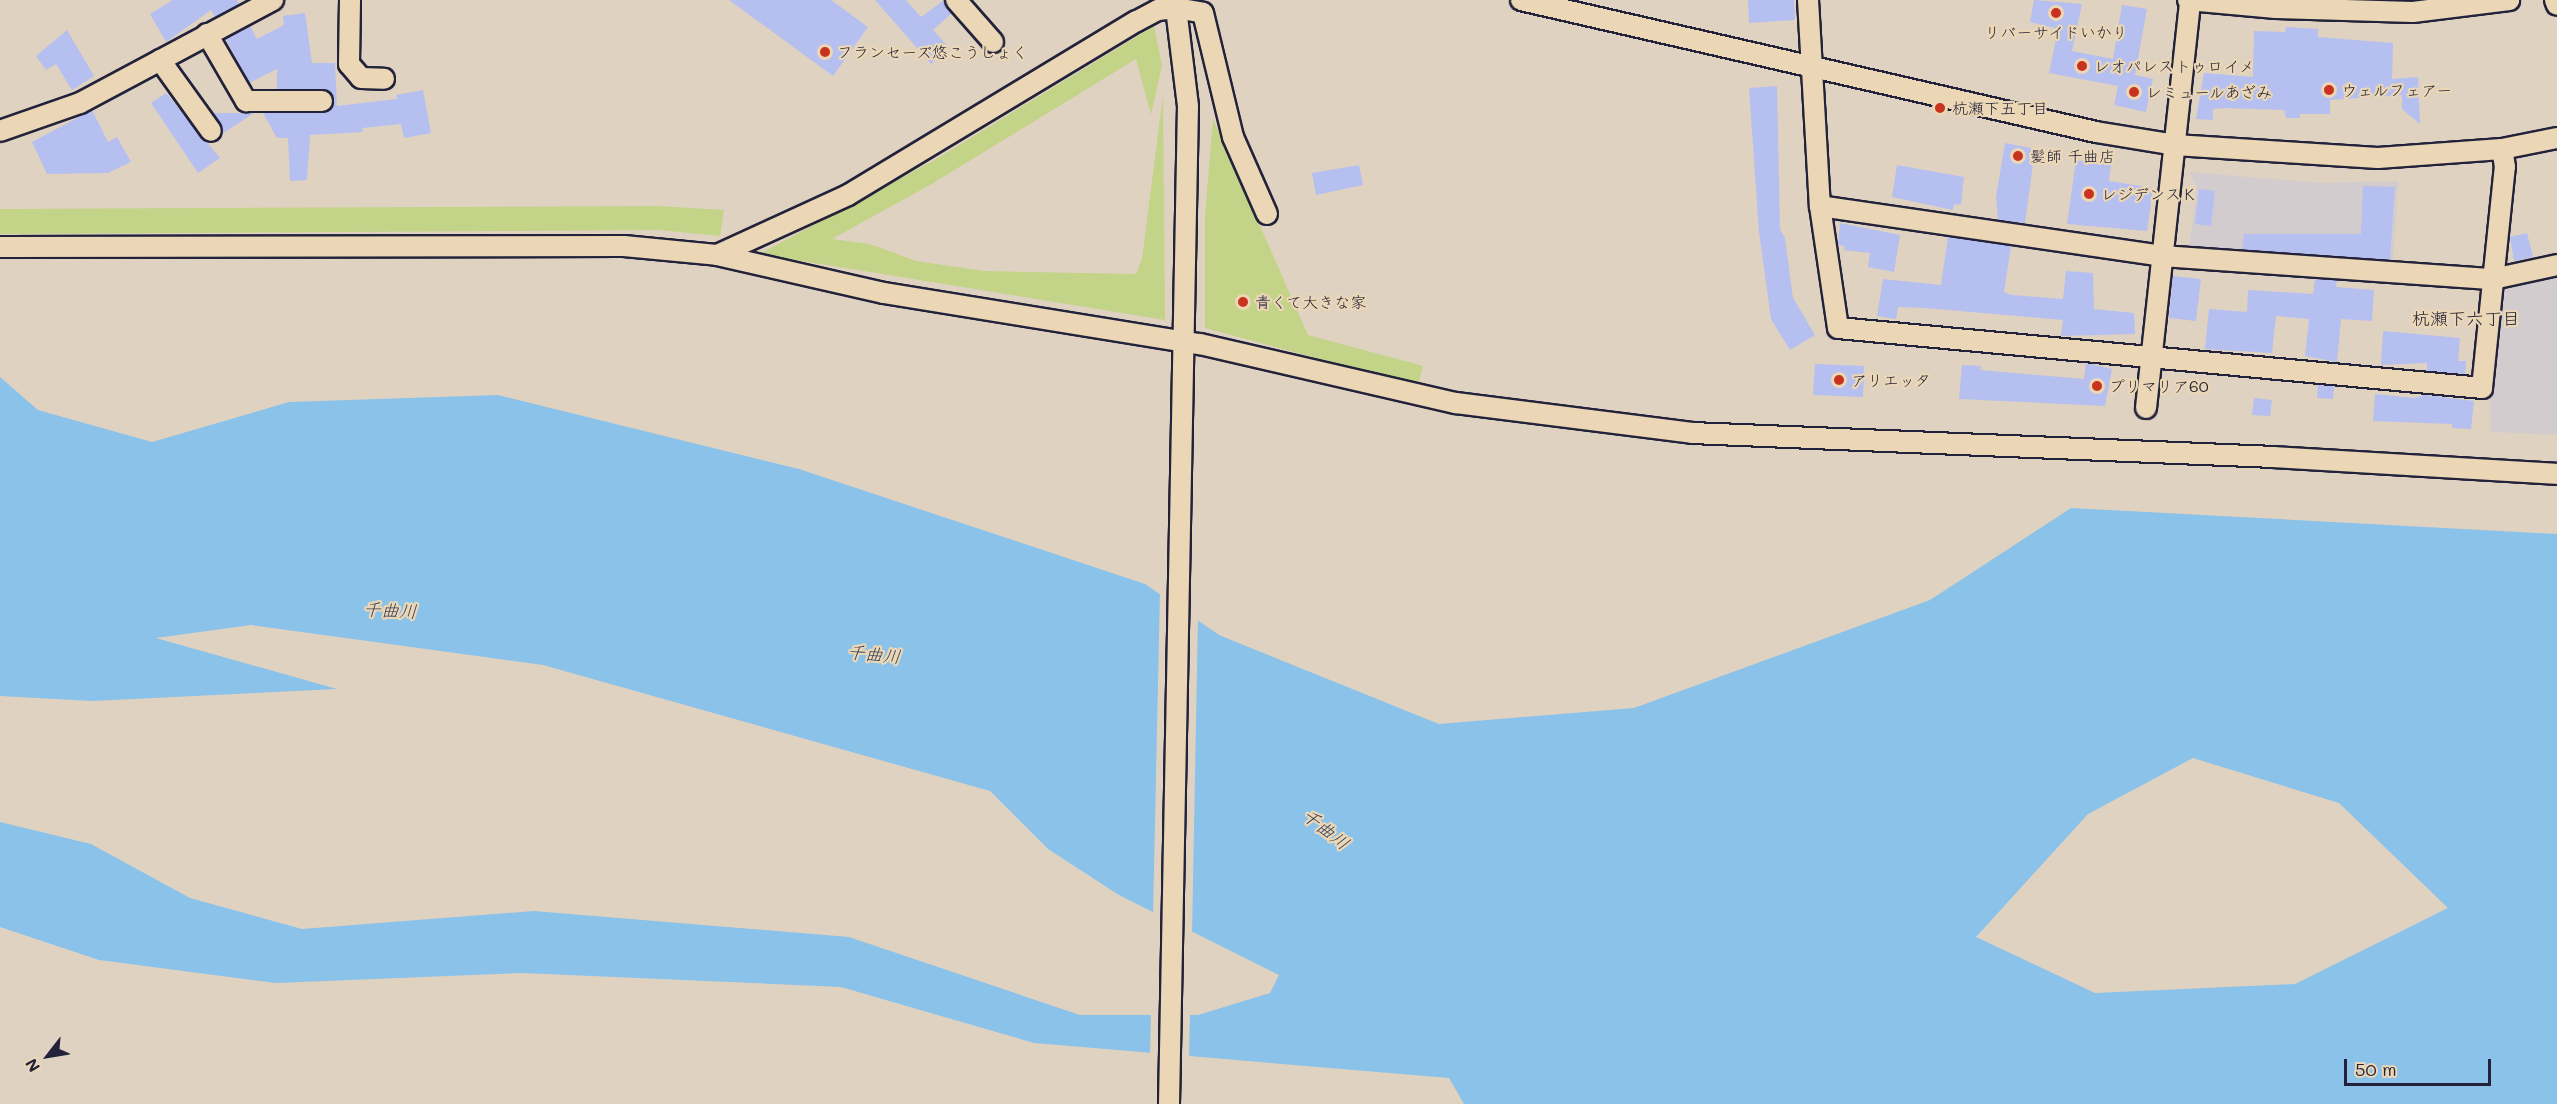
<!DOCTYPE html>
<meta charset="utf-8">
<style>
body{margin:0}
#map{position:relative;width:2557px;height:1104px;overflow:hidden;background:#e0d2c1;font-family:Mali,"Klee One",sans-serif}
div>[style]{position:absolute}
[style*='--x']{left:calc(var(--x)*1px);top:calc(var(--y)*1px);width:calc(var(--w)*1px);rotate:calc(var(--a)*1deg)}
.built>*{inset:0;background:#d3cccf}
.green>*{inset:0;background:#c3d388}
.water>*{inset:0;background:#8bc2e9}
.pier>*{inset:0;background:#e0d2c1}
.building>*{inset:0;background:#b5bff0}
.roads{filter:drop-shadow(2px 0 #22223b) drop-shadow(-2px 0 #22223b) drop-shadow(0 2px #22223b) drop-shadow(0 -2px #22223b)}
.minor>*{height:20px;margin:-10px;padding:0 10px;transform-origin:10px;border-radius:10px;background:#ebd7b5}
.dots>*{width:16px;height:16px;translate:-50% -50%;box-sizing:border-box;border:3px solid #ebd7b5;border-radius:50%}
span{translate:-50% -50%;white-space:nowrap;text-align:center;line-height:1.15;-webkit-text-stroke:4.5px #ebd7b5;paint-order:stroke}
.poi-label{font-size:16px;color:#22223b}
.left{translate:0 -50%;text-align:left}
.neighbourhood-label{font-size:18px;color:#22223b}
.water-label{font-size:18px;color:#37425e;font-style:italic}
.north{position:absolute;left:18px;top:1026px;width:60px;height:60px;-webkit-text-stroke:4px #ebd7b5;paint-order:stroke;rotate:239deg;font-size:16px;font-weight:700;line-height:24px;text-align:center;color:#22223b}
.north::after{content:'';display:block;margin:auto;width:21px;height:27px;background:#22223b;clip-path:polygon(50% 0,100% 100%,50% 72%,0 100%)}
.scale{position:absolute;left:2344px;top:1059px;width:147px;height:27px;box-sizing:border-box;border:3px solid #22223b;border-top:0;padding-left:8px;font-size:18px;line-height:21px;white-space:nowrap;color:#22223b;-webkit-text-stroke:4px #ebd7b5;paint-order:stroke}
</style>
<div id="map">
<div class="built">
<div style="clip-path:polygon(2189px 172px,2323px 183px,2398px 181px,2393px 263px,2189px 248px,2197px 188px)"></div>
<div style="clip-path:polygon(2557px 276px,2557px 435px,2491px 432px,2490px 397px,2501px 293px,2507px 286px)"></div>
</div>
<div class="green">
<div style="clip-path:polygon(1154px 26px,1162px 65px,1151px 115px,1136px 59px,930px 185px,832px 239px,870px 244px,916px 261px,984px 271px,1136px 274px,1142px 259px,1163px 95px,1165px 320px,759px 254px,933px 161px)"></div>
<div style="clip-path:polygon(1213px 119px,1308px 335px,1423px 366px,1418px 385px,1205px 328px,1205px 216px)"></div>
<div style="clip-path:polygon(657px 206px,724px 210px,720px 236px,659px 230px,0 234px,0 209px)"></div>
</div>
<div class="water">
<div style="clip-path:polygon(evenodd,0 377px,38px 410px,152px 442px,289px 402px,498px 395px,799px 469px,1145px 584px,1219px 635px,1439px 724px,1634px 708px,1930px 600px,2071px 508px,2557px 534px,2557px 1104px,1464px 1104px,1449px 1078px,1034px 1043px,841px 987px,522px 973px,276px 983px,99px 960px,0 927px,0 822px,91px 844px,190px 898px,302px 929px,534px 911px,849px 937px,1080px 1015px,1198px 1015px,1270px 993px,1279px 975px,1119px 895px,1048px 849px,990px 791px,543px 665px,251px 625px,156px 638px,337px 689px,92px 701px,0 696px,0 377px,2193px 758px,2339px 803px,2448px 908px,2295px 984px,2095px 993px,1976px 937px,2088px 814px,2193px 758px)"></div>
</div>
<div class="pier">
<div style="clip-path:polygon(1160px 590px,1198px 617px,1192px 935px,1153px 915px)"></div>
<div style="clip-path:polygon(1151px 1012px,1190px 1012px,1189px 1060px,1150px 1056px)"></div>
</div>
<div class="building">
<div style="clip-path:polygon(173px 0,237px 0,239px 4px,215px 17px,211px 10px,166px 42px,150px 14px)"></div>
<div style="clip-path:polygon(729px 0,831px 0,868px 27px,833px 76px)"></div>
<div style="clip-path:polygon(875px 0,906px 0,921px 17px,944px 0,952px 13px,933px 30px,949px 48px,931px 64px)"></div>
<div style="clip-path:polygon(1748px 0,1794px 0,1795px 20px,1749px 23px)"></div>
<div style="clip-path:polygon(2034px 0,2082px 4px,2072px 51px,2113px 59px,2122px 5px,2147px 9px,2135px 75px,2153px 79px,2146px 112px,2114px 105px,2118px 86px,2049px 73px,2058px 29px,2030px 22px)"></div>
<div style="clip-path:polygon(305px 13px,312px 63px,335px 63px,337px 106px,397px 99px,396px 95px,423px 90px,431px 133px,404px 138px,401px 124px,362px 128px,363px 132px,310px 135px,307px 180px,290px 181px,288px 138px,277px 138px,263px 113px,323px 113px,332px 107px,333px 96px,322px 89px,277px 89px,277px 69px,249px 83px,226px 39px,250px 26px,257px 39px,284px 25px,283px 16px)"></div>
<div style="clip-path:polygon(2286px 27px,2318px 29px,2318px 37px,2393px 43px,2392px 79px,2418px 77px,2420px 124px,2402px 109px,2402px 95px,2330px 100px,2330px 114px,2300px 114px,2300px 118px,2286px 118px,2284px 110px,2226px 108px,2213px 109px,2213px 120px,2196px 119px,2204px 73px,2253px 77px,2254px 31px,2285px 32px)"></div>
<div style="clip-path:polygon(67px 30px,94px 76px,72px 90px,56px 64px,46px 70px,36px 56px)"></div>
<div style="clip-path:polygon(1777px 86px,1780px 229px,1785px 238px,1793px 298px,1815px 335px,1790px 350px,1771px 319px,1759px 232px,1749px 88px)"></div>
<div style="clip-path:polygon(166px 93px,220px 158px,198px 173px,151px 103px)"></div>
<div style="clip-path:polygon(92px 110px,108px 142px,117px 137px,131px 162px,108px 173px,47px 174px,32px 142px)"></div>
<div style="clip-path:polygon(213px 113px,254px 113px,222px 134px)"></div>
<div style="clip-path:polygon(2005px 143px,2035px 149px,2025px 223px,1998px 220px,1996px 197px)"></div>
<div style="clip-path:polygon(2076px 160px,2111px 165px,2109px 181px,2153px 188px,2147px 231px,2067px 224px)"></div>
<div style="clip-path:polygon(1359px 165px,1363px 185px,1316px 195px,1312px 173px)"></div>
<div style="clip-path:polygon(1897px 165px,1964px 177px,1961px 205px,1954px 204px,1953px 210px,1892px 197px)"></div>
<div style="clip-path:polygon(2363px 186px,2395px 187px,2390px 260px,2242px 250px,2244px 234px,2361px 234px)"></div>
<div style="clip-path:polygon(2199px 189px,2215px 191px,2211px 226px,2195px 224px)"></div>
<div style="clip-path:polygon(1840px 223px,1900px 235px,1894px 272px,1868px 267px,1870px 253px,1844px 250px,1845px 246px,1838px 245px)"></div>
<div style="clip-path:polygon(2527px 233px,2533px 257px,2514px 261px,2510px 237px)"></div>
<div style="clip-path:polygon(1948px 237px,2011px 246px,2004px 292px,2012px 295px,2063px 299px,2066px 271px,2093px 273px,2094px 309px,2134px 313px,2135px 334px,2061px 336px,2063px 320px,1925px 308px,1898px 307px,1896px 319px,1877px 316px,1883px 279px,1941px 285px)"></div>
<div style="clip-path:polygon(2173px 276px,2201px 279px,2196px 321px,2169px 318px)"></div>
<div style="clip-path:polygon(2315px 279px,2337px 280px,2336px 287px,2374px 290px,2372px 321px,2341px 319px,2337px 362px,2305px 356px,2309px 319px,2276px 316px,2272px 353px,2205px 349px,2209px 309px,2247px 312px,2248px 290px,2313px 294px)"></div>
<div style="clip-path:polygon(2383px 331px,2460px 338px,2458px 361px,2466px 361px,2465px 374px,2427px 371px,2427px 363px,2381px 365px)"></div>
<div style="clip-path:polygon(2086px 363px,2112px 369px,2105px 406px,1959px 399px,1962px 365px,1981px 366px,1980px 370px,2084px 379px)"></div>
<div style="clip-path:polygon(1815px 364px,1864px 366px,1863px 397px,1813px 395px)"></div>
<div style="clip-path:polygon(2318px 385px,2334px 386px,2333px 399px,2317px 398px)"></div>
<div style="clip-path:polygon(2375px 394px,2414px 398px,2425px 395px,2474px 401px,2471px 429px,2452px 428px,2452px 424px,2373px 421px)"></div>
<div style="clip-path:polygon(2254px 398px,2272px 400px,2270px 416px,2252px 415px)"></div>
</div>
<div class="roads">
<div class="minor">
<div style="--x:350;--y:0;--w:64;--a:90.9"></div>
<div style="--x:349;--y:64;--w:18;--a:49"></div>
<div style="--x:361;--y:78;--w:23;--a:2"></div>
<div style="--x:956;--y:0;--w:56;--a:48.6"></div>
<div style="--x:1521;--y:0;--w:590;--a:12.93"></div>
<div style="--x:2096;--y:132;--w:80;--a:9.3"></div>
<div style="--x:2175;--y:145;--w:203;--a:3.7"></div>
<div style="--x:2378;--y:158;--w:124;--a:-4.2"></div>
<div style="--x:2502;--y:149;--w:56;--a:-11.3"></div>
<div style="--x:1808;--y:0;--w:206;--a:86.7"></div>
<div style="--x:1820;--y:206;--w:123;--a:81.6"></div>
<div style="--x:1838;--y:328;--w:647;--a:5.32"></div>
<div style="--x:2482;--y:388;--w:222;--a:-84.1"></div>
<div style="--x:2505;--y:167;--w:18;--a:-99"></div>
<div style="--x:2188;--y:0;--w:88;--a:5.2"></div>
<div style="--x:2276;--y:8;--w:137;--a:1.7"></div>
<div style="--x:2413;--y:12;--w:97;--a:-7.1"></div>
<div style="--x:2555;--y:0;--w:5;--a:68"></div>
<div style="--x:207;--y:34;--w:78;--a:59.8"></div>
<div style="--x:246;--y:101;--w:76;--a:0"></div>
<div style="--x:160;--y:60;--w:87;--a:54.3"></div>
<div style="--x:0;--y:131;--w:85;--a:-19.3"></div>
<div style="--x:80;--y:103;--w:219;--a:-28.1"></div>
<div style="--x:1820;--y:206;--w:346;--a:8.3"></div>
<div style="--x:2162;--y:256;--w:332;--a:4"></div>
<div style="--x:2493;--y:279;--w:66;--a:-12.3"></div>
<div style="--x:0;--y:247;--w:624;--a:-0.09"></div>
<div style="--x:624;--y:246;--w:93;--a:5.5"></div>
<div style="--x:717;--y:255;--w:171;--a:12.8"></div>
<div style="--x:884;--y:293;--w:320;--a:9.2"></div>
<div style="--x:1200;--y:344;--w:263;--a:13"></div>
<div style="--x:1456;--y:403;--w:238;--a:7.2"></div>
<div style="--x:1692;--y:433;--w:582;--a:2.36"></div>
<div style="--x:2274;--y:457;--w:284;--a:3.4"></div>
<div style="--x:717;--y:255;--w:144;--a:-24.6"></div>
<div style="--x:848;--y:195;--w:337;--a:-31.1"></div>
<div style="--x:1137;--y:21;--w:24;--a:-28"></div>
<div style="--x:1158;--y:10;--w:18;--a:-6"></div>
<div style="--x:1176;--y:8;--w:27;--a:10"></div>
<div style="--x:1203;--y:13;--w:128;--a:76.4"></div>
<div style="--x:1233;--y:137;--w:84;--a:66.2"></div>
<div style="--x:2146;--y:408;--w:410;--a:-83.8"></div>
<div style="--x:1169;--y:1104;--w:998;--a:-88.91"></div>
<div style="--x:1188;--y:106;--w:107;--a:-97"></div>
</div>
</div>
<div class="dots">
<div style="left:2056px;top:13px;background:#c8321e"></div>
<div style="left:825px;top:52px;background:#c8321e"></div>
<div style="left:2082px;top:66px;background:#c8321e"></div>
<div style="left:2329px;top:90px;background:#c8321e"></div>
<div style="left:2134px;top:92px;background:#c8321e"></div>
<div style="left:1940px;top:108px;background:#c8321e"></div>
<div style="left:2018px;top:156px;background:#c8321e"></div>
<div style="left:2089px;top:194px;background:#c8321e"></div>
<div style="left:1243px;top:302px;background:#c8321e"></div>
<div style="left:1839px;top:380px;background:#c8321e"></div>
<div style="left:2097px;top:386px;background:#c8321e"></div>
</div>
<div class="poi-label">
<span style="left:2056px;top:32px">リバーサイドいかり</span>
<span class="left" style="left:837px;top:52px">フランセーズ悠こうしょく</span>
<span class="left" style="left:2094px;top:66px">レオパレストゥロイメ</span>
<span class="left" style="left:2341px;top:90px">ウェルフェアー</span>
<span class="left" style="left:2146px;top:92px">レミュールあざみ</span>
<span class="left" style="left:1952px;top:108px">杭瀬下五丁目</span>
<span class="left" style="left:2030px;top:156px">髪師 千曲店</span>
<span class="left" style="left:2101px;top:194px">レジデンスＫ</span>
<span class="left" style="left:1255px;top:302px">青くて大きな家</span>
<span class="left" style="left:1851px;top:380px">アリエッタ</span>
<span class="left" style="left:2109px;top:386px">プリマリア60</span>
</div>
<div class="neighbourhood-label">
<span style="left:2466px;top:318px">杭瀬下六丁目</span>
</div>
<div class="water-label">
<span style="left:390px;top:610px;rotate:3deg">千曲川</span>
<span style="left:874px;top:654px;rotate:6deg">千曲川</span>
<span style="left:1326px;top:829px;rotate:38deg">千曲川</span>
</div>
<div class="north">N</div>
<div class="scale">50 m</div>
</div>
